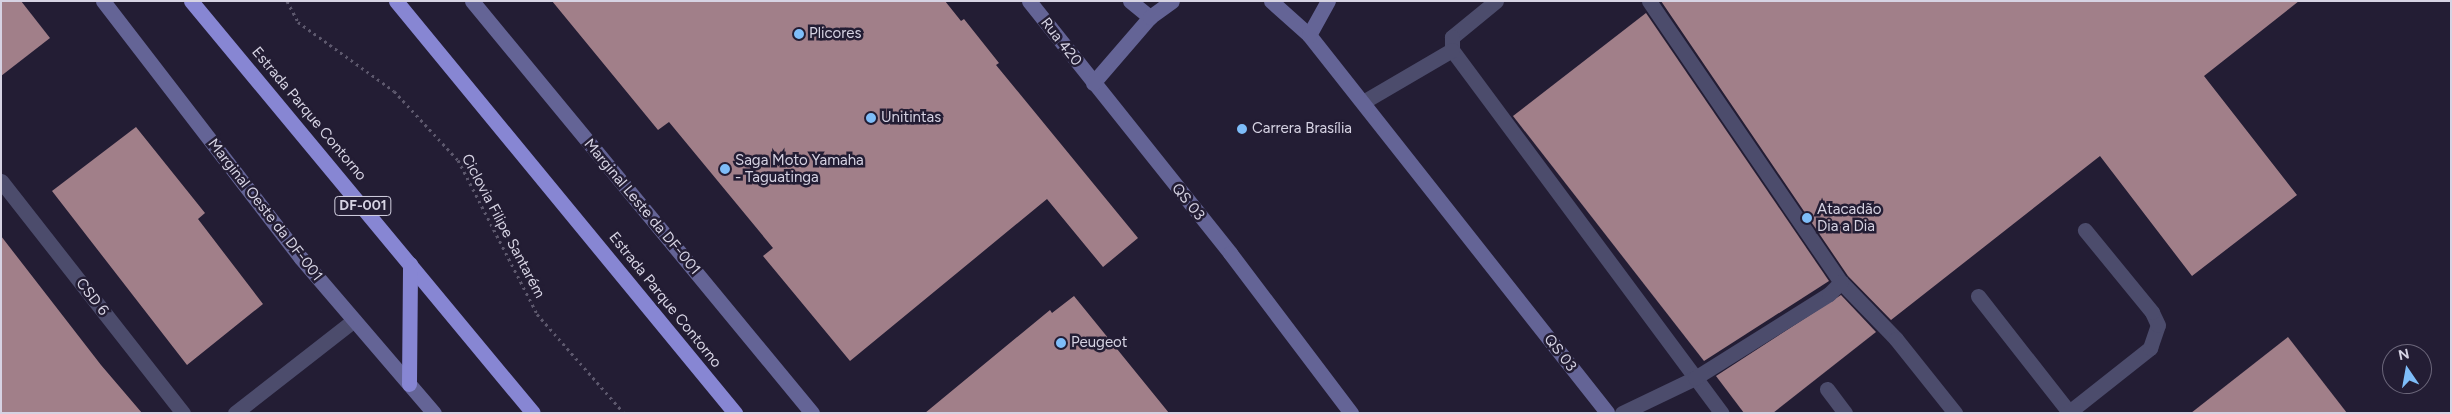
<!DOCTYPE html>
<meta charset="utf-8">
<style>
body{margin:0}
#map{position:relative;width:2452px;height:414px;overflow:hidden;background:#231d34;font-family:Figtree,sans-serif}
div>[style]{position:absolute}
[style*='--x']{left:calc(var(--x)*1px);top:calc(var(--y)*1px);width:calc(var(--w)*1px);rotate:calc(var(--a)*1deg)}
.building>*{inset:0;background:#a17f89}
.path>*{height:3px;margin-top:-1.5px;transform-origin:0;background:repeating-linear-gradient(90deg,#5d586d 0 2.5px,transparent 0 6.5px)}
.lane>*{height:15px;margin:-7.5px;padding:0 7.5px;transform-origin:7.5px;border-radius:7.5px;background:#4c4c6c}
.street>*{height:15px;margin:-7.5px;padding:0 7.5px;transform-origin:7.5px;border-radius:7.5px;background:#4c4c6c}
.secondary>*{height:15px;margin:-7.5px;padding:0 7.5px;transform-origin:7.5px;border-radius:7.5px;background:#646496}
.highway>*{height:15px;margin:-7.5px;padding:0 7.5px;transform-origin:7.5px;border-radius:7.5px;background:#8786d3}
.dots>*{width:14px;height:14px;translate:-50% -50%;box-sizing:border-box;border:2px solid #231d34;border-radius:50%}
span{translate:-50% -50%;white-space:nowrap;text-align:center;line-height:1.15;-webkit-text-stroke:5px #231d34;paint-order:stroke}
.shield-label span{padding:1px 4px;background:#231d34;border:1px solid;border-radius:4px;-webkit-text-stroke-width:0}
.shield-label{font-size:14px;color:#d6d3e3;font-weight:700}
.poi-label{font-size:15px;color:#d6d3e3}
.left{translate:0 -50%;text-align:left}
.street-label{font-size:15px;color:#d6d3e3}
.frame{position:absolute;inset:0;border:2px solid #d6d3e3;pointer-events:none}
.north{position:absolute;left:2382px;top:344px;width:50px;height:50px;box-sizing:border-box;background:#231d34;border:1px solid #6b667a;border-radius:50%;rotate:348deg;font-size:14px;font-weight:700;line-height:20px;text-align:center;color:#d6d3e3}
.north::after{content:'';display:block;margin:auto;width:18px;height:22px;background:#7ebdf9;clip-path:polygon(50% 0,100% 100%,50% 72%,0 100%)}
</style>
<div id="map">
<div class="building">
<div style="clip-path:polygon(1px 1px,21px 1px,50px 38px,1px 76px)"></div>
<div style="clip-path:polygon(552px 1px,945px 1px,961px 21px,964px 19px,999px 63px,996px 65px,1138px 238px,1103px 267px,1047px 199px,850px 361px,763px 256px,773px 248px,669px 122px,658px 130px)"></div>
<div style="clip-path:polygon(1661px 1px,2299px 1px,2204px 76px,2297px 195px,2192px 276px,2100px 156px,1891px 320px,1848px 276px)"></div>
<div style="clip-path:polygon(1646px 13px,1829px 281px,1704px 361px,1513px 116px)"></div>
<div style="clip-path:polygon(136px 127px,205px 213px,198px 219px,263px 304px,187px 365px,52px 191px)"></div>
<div style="clip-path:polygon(1px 236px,101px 365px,142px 413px,1px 413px)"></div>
<div style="clip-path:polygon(1841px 295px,1876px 332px,1773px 413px,1744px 413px,1716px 376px)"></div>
<div style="clip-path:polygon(1074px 296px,1169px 413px,925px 413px,1050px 310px,1052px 313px)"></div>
<div style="clip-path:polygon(2288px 337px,2347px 413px,2191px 413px)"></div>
</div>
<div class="path">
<div style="--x:287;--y:1;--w:24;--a:62"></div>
<div style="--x:298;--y:22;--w:118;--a:35.7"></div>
<div style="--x:394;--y:91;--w:94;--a:47.2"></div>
<div style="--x:458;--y:160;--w:173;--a:62.8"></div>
<div style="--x:537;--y:314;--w:132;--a:48.7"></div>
</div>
<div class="lane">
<div style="--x:1496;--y:1;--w:57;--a:140.7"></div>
<div style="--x:1452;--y:37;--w:13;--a:90"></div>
<div style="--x:1452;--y:50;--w:452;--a:53.4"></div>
<div style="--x:1649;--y:1;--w:340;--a:55.7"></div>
<div style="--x:1841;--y:282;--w:79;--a:46"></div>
<div style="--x:1896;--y:339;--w:95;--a:51.4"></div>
<div style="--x:1363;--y:102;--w:103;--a:-30.3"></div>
<div style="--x:1978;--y:296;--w:147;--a:51.9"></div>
<div style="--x:1827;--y:389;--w:30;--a:53"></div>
<div style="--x:1622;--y:413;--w:81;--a:-25.6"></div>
<div style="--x:1695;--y:378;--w:158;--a:-32.1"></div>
<div style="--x:1829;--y:294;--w:17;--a:-45"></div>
<div style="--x:2068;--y:413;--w:105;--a:-38.4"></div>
<div style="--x:2150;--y:348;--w:24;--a:-71"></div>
<div style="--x:2158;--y:325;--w:14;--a:-115"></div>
<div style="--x:2152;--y:312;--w:106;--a:-129.3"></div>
</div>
<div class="street">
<div style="--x:1;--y:181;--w:295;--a:51.9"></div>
<div style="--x:235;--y:413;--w:151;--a:-38"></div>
</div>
<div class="secondary">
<div style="--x:103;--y:1;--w:324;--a:52.4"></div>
<div style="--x:301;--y:258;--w:204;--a:49.4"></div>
<div style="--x:472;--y:1;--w:534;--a:50.47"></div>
<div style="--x:1029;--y:1;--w:322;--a:51.4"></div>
<div style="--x:1230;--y:253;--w:201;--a:52.9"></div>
<div style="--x:1130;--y:1;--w:26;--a:39"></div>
<div style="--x:1271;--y:1;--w:51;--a:41.8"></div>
<div style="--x:1309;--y:35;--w:481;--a:51.7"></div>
<div style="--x:1309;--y:35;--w:39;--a:-61"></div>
<div style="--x:1093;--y:83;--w:87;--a:-49.2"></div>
<div style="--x:1150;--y:17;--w:27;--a:-36"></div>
</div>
<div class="highway">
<div style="--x:191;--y:1;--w:535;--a:50.3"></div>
<div style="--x:396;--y:1;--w:534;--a:50.55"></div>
<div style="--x:409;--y:384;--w:120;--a:-89.5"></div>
</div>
<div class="dots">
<div style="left:799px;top:34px;background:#7ebdf9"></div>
<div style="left:871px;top:118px;background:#7ebdf9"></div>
<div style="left:1242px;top:129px;background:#7ebdf9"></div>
<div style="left:725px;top:169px;background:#7ebdf9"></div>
<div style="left:1807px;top:218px;background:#7ebdf9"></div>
<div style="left:1061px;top:343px;background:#7ebdf9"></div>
</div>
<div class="shield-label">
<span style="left:363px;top:206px">DF-001</span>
</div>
<div class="poi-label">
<span class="left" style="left:809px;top:34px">Plicores</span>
<span class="left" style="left:881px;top:118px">Unitintas</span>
<span class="left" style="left:1252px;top:129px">Carrera Brasília</span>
<span class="left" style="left:735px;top:169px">Saga Moto Yamaha<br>- Taguatinga</span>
<span class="left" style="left:1817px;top:218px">Atacadão<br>Dia a Dia</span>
<span class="left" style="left:1071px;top:343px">Peugeot</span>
</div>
<div class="street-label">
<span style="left:1061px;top:42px;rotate:52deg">Rua 420</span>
<span style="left:309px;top:114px;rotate:50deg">Estrada Parque Contorno</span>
<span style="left:1188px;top:202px;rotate:51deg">QS 03</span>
<span style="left:642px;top:207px;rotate:50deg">Marginal Leste da DF-001</span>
<span style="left:265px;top:210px;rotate:52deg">Marginal Oeste da DF-001</span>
<span style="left:503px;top:226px;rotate:62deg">Ciclovia Filipe Santarém</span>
<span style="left:92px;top:297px;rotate:52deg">CSD 6</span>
<span style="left:665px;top:300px;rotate:51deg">Estrada Parque Contorno</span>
<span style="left:1560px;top:353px;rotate:52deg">QS 03</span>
</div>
<div class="frame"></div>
<div class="north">N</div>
</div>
